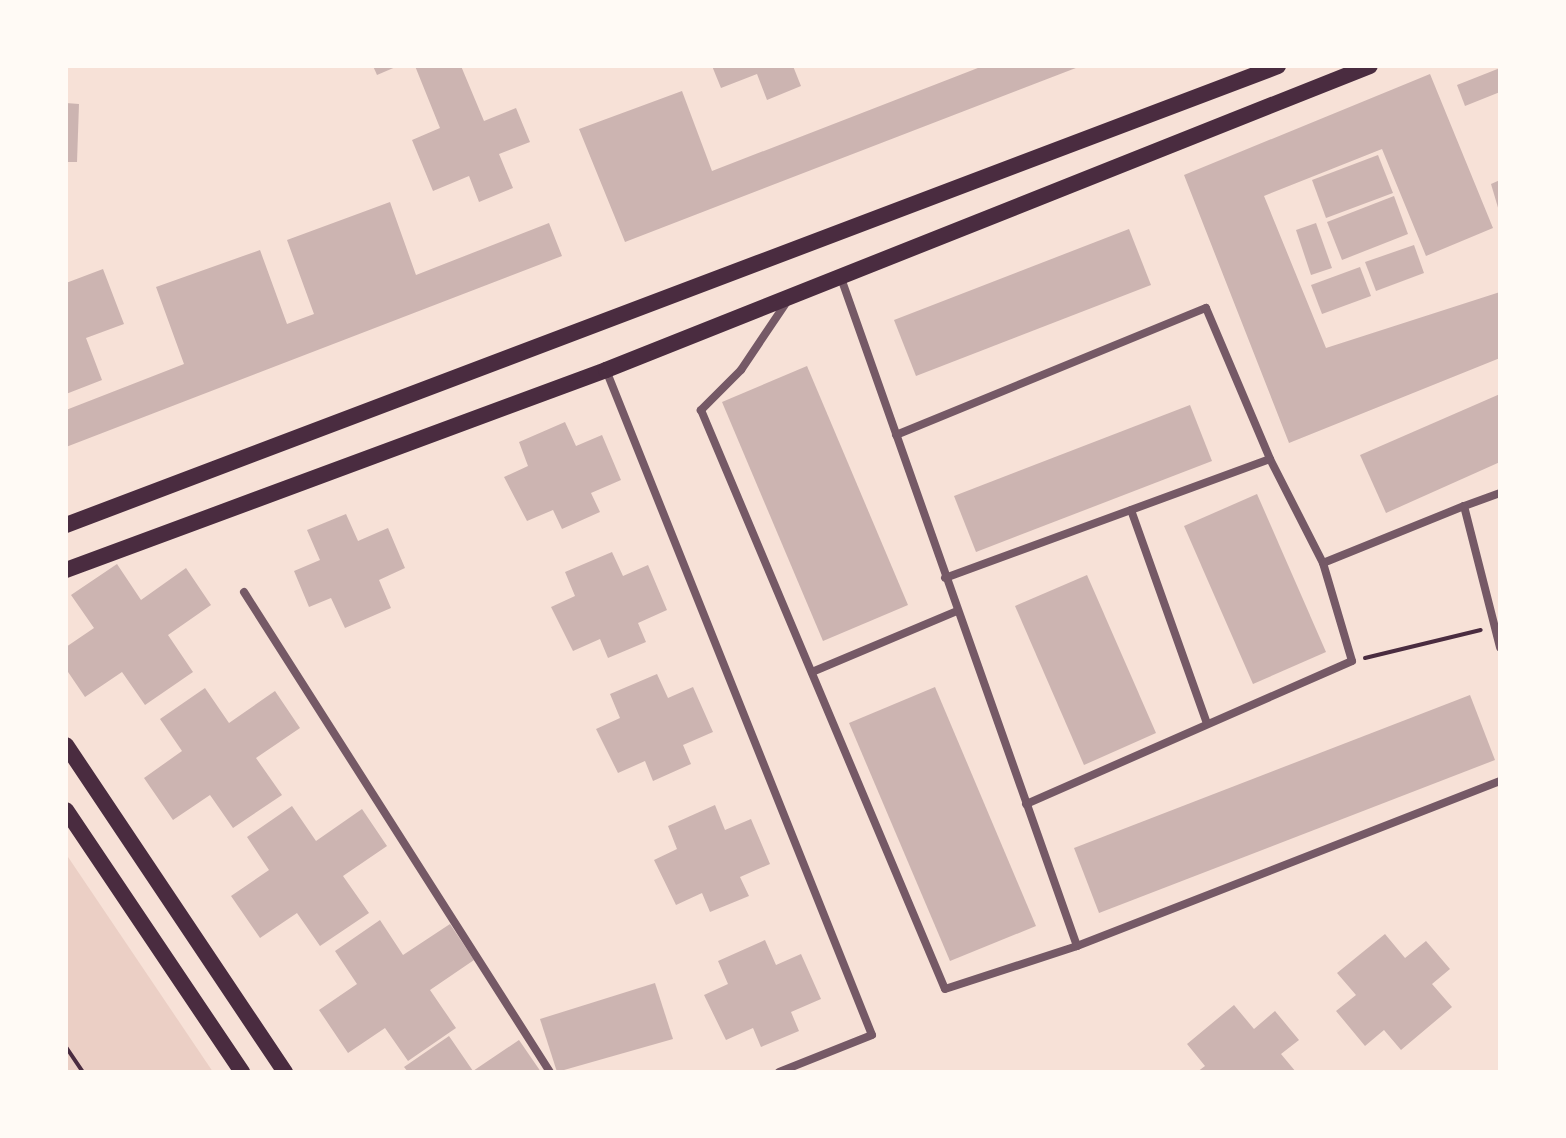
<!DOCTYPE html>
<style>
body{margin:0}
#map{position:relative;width:1566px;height:1138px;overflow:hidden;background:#f7e1d7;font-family:"IBM Plex Sans",sans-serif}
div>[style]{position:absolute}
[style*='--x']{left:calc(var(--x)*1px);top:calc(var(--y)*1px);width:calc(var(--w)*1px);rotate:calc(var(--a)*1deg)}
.green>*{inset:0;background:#ebcfc5}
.building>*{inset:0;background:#ccb4b1}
.path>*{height:4px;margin:-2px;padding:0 2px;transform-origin:2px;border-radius:2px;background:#4a2c40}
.minor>*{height:8px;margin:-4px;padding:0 4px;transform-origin:4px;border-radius:4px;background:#755966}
.secondary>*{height:16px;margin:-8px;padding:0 8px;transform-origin:8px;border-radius:8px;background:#4a2c40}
span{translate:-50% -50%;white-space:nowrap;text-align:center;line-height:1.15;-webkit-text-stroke:8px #fffaf5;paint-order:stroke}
.frame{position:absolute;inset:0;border:68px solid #fffaf5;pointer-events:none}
</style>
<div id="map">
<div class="green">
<div style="clip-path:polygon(66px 854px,213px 1072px,66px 1072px)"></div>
</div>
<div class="building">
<div style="clip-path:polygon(373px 66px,398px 66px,377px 75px)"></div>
<div style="clip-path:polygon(415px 66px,461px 66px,484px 121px,516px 108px,530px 142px,499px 154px,513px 188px,479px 202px,469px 176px,433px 191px,412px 140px,440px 128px)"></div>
<div style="clip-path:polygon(712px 66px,793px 66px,801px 86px,767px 100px,757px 74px,721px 88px)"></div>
<div style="clip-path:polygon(983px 66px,1081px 66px,625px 242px,579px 129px,682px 91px,712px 171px)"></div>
<div style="clip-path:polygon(1500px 68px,1500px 92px,1465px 106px,1457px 85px)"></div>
<div style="clip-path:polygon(1430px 74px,1493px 228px,1426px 256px,1382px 149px,1264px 196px,1326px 348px,1500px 292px,1500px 358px,1289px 443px,1184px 175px)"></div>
<div style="clip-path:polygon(66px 103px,79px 104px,77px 162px,66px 162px)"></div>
<div style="clip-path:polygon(1378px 155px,1393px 193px,1326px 218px,1312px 180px)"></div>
<div style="clip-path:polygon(1500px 180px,1500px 211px,1499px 211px,1491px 184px)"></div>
<div style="clip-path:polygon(1394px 196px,1408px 234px,1342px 260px,1327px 222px)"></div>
<div style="clip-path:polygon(390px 202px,416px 275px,549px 223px,562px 256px,66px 447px,66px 410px,184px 364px,156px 287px,260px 250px,287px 324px,314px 314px,287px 240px)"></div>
<div style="clip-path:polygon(1316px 223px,1332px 268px,1311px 275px,1296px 230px)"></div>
<div style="clip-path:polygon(1129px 229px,1151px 285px,916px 376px,894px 320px)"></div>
<div style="clip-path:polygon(1414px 245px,1424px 273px,1376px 291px,1365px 262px)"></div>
<div style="clip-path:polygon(1360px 267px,1371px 296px,1322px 314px,1311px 285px)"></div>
<div style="clip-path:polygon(103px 269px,124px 324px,86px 338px,102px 380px,66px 394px,66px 283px)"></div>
<div style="clip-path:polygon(807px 366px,908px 605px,823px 641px,722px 402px)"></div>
<div style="clip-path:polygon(1500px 394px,1500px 462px,1386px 513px,1360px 455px)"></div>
<div style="clip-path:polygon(1190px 405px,1212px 461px,976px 552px,954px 496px)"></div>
<div style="clip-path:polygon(565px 422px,576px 446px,602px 435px,621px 480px,591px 493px,600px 512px,562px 529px,553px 510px,527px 521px,504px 477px,528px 466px,519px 442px)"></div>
<div style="clip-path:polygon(1257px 494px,1326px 652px,1253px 684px,1184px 526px)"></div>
<div style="clip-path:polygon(346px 514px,358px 541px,388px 528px,405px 568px,379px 580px,391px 608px,345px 628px,331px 598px,309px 607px,294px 571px,320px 560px,307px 530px)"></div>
<div style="clip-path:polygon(612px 552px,623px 576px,648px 565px,667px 610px,638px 623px,646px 642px,608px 658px,600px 639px,573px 651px,551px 607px,575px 596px,565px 572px)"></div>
<div style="clip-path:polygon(117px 564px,141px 600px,186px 568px,211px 605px,168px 635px,193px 672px,145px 705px,122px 672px,85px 697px,66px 669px,66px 647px,94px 628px,71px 595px)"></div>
<div style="clip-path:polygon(1087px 575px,1156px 733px,1084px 765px,1015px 606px)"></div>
<div style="clip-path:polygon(657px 674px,668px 698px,693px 687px,713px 732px,683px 745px,691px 764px,653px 781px,645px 761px,618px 773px,596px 729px,620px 718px,610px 694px)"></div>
<div style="clip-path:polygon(935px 687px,1036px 926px,950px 961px,849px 723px)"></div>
<div style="clip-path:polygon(205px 688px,229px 723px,275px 691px,300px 728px,256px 758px,282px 795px,233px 828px,210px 795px,173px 820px,144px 778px,182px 751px,160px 719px)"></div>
<div style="clip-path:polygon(1470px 695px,1495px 760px,1099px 913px,1074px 848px)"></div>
<div style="clip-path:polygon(715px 805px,725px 830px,751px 819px,770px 864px,740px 877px,749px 896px,710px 912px,702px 893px,676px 905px,654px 860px,677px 849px,668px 826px)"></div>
<div style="clip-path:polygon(292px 806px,316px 841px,362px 809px,387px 846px,343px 876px,369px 913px,320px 946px,297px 913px,260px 938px,231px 896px,269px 870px,247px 837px)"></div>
<div style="clip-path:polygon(380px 920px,403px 955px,450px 924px,474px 960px,430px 990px,456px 1028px,408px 1061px,385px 1028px,348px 1053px,319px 1010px,357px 984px,335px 951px)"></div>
<div style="clip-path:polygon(1385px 934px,1405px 958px,1426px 941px,1450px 969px,1432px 984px,1452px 1007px,1401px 1050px,1384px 1030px,1365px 1046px,1336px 1011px,1356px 995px,1337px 973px)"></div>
<div style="clip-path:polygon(765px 940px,776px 965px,801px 954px,821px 999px,791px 1012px,799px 1031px,761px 1047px,753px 1028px,726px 1040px,704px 995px,728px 984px,718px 961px)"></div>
<div style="clip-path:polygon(655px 983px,673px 1039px,557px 1072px,540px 1019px)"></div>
<div style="clip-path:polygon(1234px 1005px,1254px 1029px,1275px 1011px,1299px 1040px,1281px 1054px,1296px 1072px,1197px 1072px,1205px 1066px,1187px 1044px)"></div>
<div style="clip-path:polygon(449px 1036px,473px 1071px,519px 1040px,541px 1072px,408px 1072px,404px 1067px)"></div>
</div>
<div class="path">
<div style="--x:1365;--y:658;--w:119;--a:-13.6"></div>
<div style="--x:66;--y:1047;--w:30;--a:56"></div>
</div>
<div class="minor">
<div style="--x:841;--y:278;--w:708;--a:70.54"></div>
<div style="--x:1077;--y:946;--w:454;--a:-21.3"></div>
<div style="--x:788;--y:300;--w:84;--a:123.9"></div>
<div style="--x:741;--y:370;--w:57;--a:135"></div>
<div style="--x:701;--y:410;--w:628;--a:67.15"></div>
<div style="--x:945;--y:989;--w:139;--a:-18"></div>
<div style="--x:606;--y:370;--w:716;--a:68.2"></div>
<div style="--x:872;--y:1035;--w:100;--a:158.3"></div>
<div style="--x:896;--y:435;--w:335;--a:-22.3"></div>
<div style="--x:1206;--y:308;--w:164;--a:67"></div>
<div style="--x:1270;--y:459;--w:117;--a:63"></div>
<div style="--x:1323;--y:563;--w:102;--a:73.5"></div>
<div style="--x:1352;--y:661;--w:356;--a:156.3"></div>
<div style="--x:1500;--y:493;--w:38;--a:160"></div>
<div style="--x:1464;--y:506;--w:146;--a:75.7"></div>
<div style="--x:1131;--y:510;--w:227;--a:70.4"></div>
<div style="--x:1323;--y:563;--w:152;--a:-22"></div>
<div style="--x:945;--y:578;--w:346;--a:-20.1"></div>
<div style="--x:244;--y:592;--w:569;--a:57.48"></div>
<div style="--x:812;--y:672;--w:157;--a:-22.8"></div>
</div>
<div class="secondary">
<div style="--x:66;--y:525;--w:1296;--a:-20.74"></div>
<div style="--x:66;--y:570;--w:576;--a:-20.32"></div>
<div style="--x:606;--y:370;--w:822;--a:-21.7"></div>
<div style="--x:66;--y:745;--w:394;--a:56.2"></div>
<div style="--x:66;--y:810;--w:316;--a:56.1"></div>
</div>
<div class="frame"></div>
</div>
